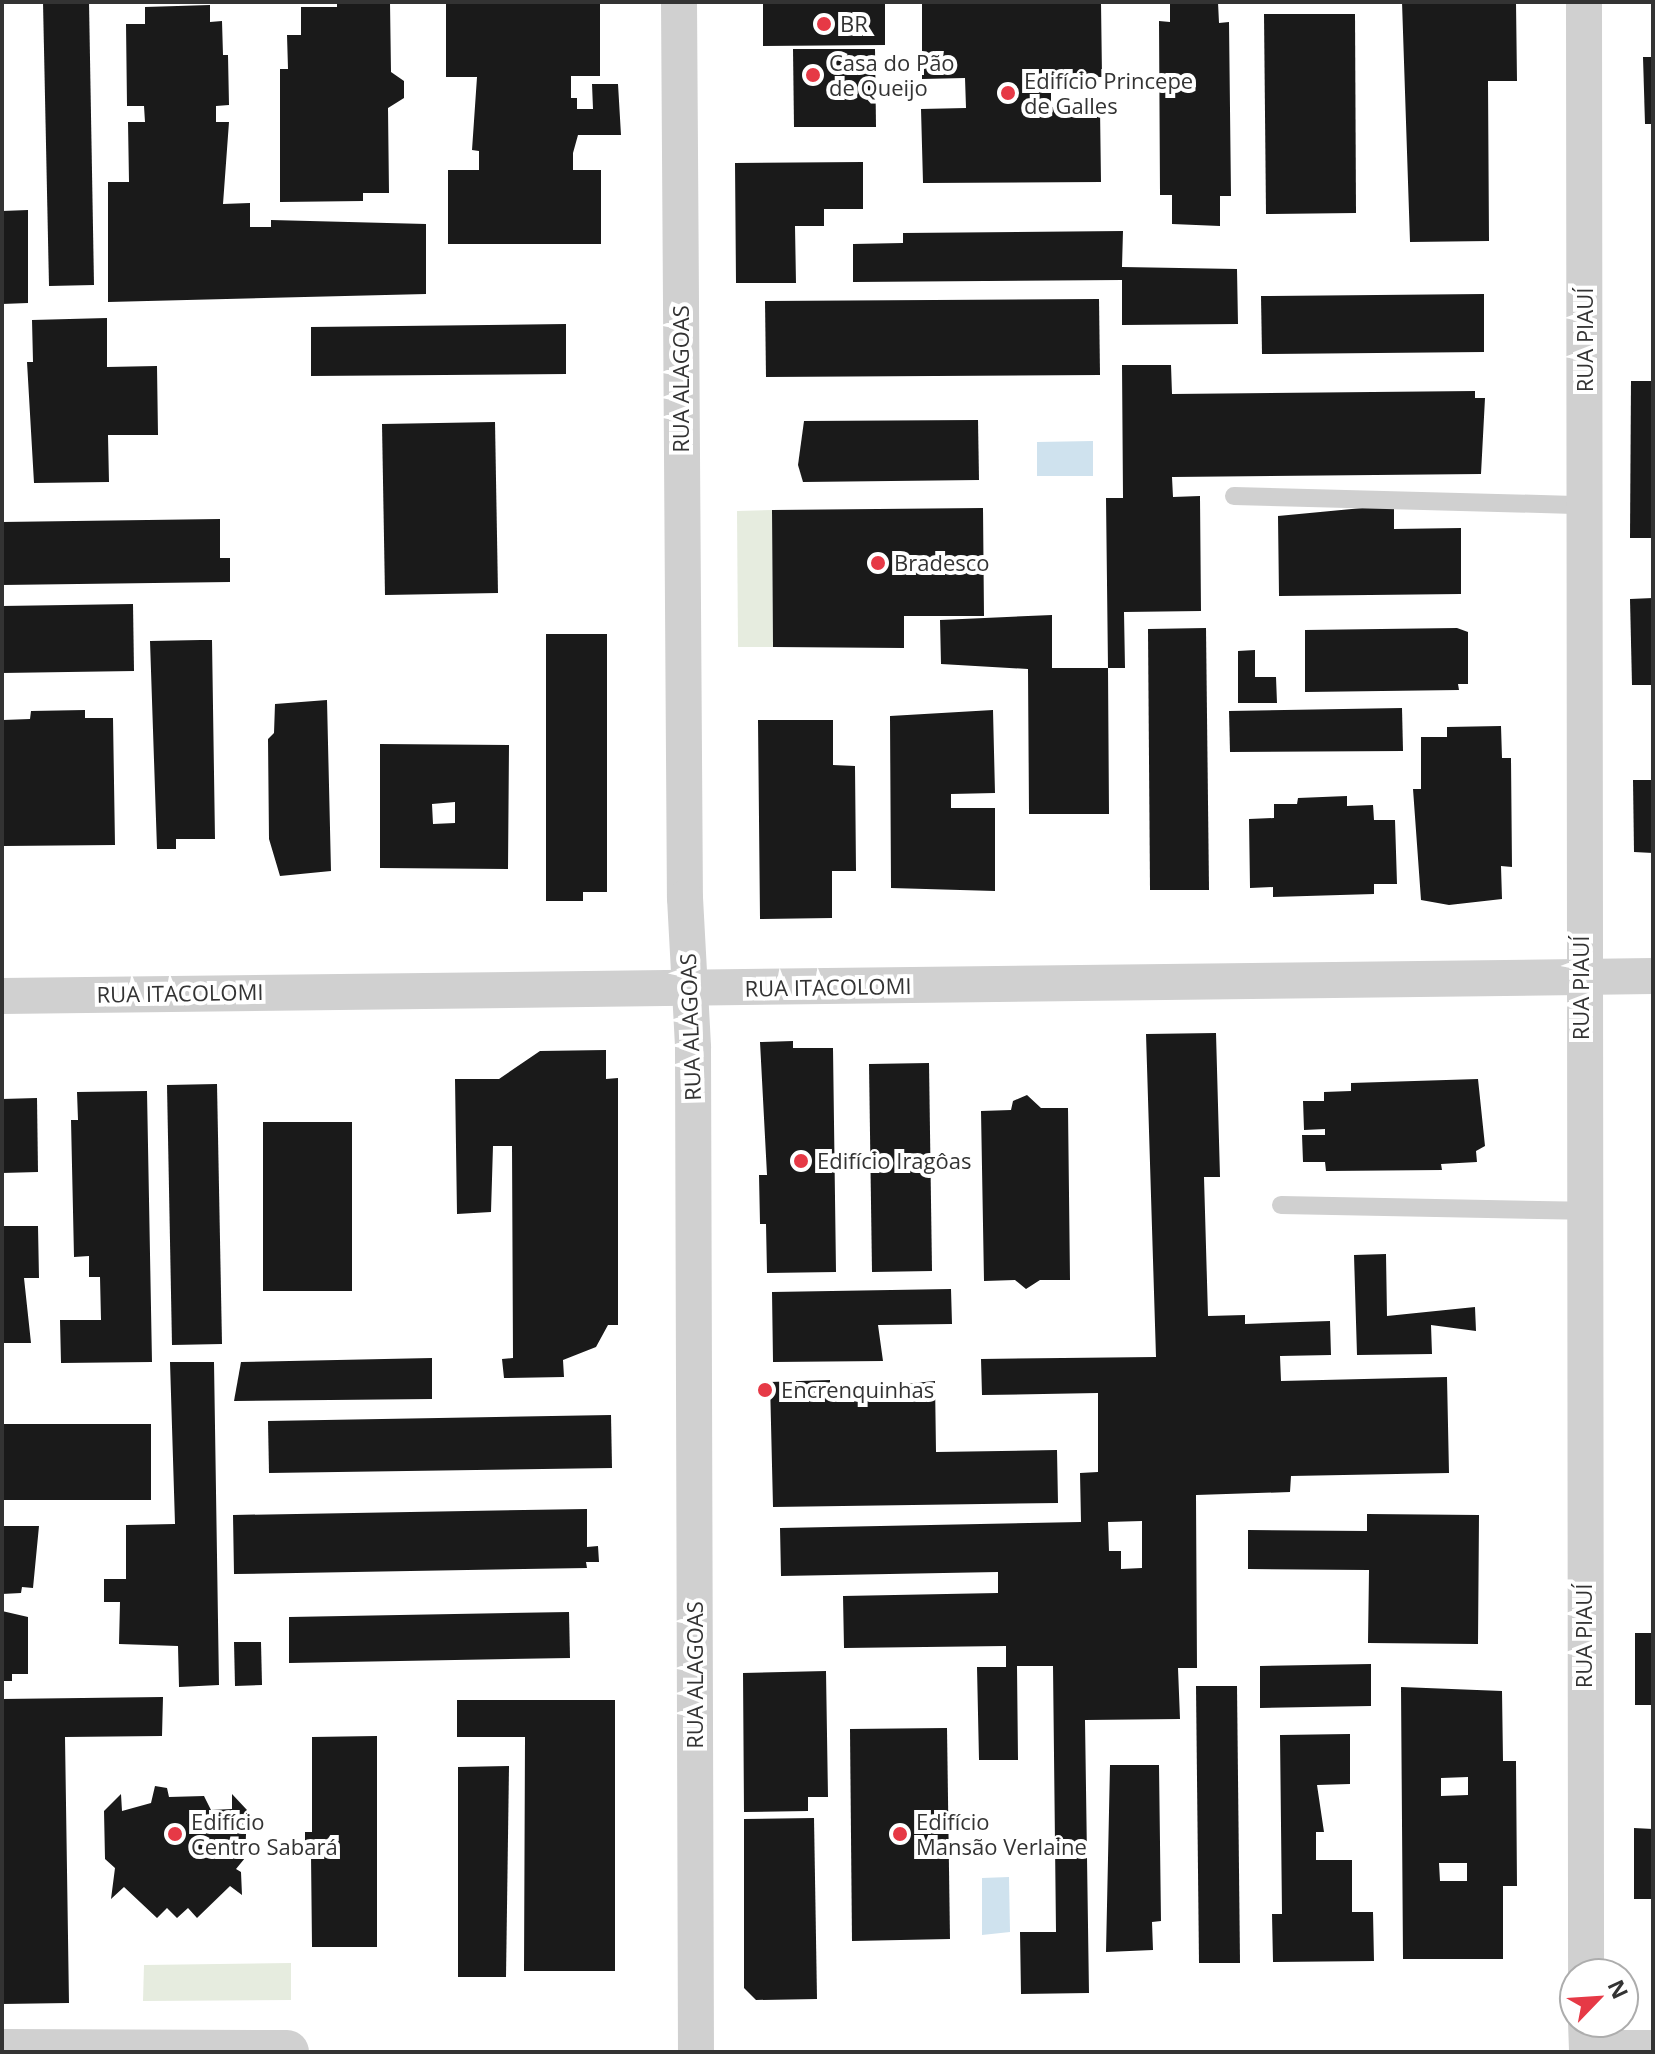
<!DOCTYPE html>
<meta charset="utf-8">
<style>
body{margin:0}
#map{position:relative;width:1655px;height:2054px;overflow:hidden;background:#fff;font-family:"Open Sans",sans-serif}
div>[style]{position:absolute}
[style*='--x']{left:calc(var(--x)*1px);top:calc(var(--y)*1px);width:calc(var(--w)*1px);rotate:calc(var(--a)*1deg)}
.green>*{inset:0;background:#e6ecdf}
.water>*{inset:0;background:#cfe2ee}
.building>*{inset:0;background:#1a1a1a}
.service>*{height:18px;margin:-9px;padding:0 9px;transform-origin:9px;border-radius:9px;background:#d0d0d0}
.minor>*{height:36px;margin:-18px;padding:0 18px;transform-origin:18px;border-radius:18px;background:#d0d0d0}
.tertiary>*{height:44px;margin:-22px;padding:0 22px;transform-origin:22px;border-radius:22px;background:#d0d0d0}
.dots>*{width:22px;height:22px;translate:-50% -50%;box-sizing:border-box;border:4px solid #fff;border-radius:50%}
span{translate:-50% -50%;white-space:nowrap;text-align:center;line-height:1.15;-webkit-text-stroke:8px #fff;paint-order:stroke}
.poi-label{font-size:22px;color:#333}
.left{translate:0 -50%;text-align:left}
.street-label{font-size:22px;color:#333}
.frame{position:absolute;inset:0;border:4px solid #333;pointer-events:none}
.north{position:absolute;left:1559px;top:1958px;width:80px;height:80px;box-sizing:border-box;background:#fff;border:2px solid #adadad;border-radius:50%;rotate:65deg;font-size:22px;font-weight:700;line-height:32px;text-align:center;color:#333}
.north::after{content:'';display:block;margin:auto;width:28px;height:36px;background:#e63946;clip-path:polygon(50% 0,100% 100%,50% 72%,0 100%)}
</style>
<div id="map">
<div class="green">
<div style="clip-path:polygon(772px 510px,773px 647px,738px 647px,737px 511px)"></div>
<div style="clip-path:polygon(291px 1963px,291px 2000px,143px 2001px,144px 1965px)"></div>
</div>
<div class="water">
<div style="clip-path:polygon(1093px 441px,1093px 476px,1037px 476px,1037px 442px)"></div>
<div style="clip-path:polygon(1009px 1877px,1010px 1932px,982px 1935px,982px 1878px)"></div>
</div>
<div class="building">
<div style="clip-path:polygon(43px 2px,89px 2px,94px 285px,49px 286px)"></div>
<div style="clip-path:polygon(337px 2px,390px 2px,391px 72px,404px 81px,404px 98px,388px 108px,389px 193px,363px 193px,363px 201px,280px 202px,280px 69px,288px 69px,287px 35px,301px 35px,301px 7px,337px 7px)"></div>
<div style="clip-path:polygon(763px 2px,885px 2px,885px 45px,763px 46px)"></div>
<div style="clip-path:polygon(922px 2px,1101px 2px,1102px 77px,1051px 77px,1051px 107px,1100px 108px,1101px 182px,923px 183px,921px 109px,966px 108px,965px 78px,922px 79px)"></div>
<div style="clip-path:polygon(1170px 2px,1218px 2px,1219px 23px,1229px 22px,1231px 196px,1220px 196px,1220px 226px,1172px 224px,1172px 195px,1160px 195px,1159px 21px,1170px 22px)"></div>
<div style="clip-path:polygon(1402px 2px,1516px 2px,1517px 81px,1488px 81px,1489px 241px,1410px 242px)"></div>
<div style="clip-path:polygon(446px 3px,600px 3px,600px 76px,571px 76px,571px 98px,577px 98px,577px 109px,593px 109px,592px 84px,618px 84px,621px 135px,578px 135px,573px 153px,573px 170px,601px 170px,601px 244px,448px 244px,448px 170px,479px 170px,479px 151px,472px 150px,477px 77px,446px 77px)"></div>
<div style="clip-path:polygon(210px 5px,210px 22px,222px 21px,223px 55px,228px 55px,229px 105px,216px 106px,216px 122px,229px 122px,223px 204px,250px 203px,250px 227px,271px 227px,271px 220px,426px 224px,426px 294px,108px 302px,108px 182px,129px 182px,128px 122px,145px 122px,144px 106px,127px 106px,126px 24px,145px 24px,145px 7px)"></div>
<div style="clip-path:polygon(1264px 14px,1355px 14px,1356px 213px,1266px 214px)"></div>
<div style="clip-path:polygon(793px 49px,875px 49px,876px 127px,794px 127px)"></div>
<div style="clip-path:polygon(1643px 57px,1653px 57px,1653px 124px,1645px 124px)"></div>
<div style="clip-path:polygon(863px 162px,863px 209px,824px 209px,824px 226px,795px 226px,796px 283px,736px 283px,735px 163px)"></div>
<div style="clip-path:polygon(28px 210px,28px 303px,2px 304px,2px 211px)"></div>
<div style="clip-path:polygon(1123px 231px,1122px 267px,1237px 269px,1238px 324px,1122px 325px,1122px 280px,853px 282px,853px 244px,903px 243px,903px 233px)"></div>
<div style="clip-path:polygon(1484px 294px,1484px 352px,1262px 354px,1261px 296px)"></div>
<div style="clip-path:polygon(1099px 299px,1100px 375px,766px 377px,765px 301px)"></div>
<div style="clip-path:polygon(107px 318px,107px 367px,157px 366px,158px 435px,108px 435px,109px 482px,34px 483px,27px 362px,33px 362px,32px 320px)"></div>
<div style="clip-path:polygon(566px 324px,566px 374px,311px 376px,311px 327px)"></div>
<div style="clip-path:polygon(1122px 365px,1171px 365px,1172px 394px,1475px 391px,1475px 398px,1485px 398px,1481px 474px,1172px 477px,1173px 497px,1200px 496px,1201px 611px,1124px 612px,1125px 668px,1108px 668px,1109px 814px,1029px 814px,1028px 669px,941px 664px,940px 620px,1052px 615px,1052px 668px,1108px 668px,1106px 498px,1123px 498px)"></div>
<div style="clip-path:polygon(1631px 381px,1653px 381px,1653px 538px,1630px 538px)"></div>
<div style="clip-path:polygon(978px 420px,979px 480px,803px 482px,798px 465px,804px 421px)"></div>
<div style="clip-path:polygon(495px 422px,498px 593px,385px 595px,382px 424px)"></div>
<div style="clip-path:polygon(1394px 505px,1394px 529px,1461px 528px,1461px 594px,1279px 596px,1278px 516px)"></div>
<div style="clip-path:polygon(983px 508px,984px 616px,904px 616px,904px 648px,773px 647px,772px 510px)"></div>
<div style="clip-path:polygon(220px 519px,220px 558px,230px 558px,230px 582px,2px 585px,2px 522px)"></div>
<div style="clip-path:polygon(1653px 598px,1653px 685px,1632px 685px,1630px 599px)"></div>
<div style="clip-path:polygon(133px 604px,134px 671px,2px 673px,2px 606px)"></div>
<div style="clip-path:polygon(1206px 628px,1209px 890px,1150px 890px,1148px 629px)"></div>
<div style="clip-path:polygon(1457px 628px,1468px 632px,1468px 684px,1458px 684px,1459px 690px,1305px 692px,1305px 630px)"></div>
<div style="clip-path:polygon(546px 634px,607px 634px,607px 892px,583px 892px,583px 901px,546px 901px)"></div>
<div style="clip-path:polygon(201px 640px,212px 640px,215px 839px,176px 839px,176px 849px,157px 849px,150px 641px)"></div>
<div style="clip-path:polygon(1255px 650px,1255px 677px,1276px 677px,1277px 703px,1238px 703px,1238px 651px)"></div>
<div style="clip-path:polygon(327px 700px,331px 871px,280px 876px,269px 839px,268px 739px,274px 733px,275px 704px)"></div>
<div style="clip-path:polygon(1402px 708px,1403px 751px,1230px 752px,1229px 711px)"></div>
<div style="clip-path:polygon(85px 710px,85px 718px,113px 718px,115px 845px,4px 846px,3px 720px,30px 719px,31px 711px)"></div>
<div style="clip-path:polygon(993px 710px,995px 793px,951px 794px,951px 808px,995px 808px,995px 891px,891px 888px,890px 716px)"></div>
<div style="clip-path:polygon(758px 720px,833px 720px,833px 765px,855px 766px,856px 871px,832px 871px,832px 918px,760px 919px)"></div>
<div style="clip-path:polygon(1501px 726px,1502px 758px,1511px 758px,1512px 867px,1501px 866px,1502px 899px,1449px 905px,1421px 900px,1413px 789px,1421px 789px,1421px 737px,1447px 737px,1447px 727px)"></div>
<div style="clip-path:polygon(evenodd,380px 744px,509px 745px,508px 869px,380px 868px,380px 744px,455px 802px,455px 823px,433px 824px,432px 804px,455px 802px)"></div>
<div style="clip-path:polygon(1633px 780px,1653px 780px,1653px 853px,1634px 852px)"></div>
<div style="clip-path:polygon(1347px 796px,1347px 806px,1373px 805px,1374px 820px,1395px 820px,1397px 884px,1374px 884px,1374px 894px,1273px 897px,1273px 887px,1250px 888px,1249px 819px,1274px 818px,1274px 804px,1297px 804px,1298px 798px)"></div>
<div style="clip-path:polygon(evenodd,1216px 1033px,1220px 1177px,1204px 1177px,1208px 1316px,1245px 1315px,1245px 1324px,1330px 1321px,1331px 1355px,1280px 1356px,1281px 1381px,1447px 1377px,1449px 1473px,1291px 1476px,1290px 1492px,1196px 1495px,1197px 1668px,1178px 1668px,1180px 1719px,1085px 1720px,1089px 1993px,1021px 1994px,1020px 1932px,1056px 1932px,1053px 1666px,1017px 1666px,1018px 1760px,979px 1760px,977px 1667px,1006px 1667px,1006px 1646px,844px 1648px,843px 1596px,998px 1593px,998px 1572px,781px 1576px,780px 1528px,1081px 1522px,1080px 1473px,1098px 1472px,1098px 1393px,982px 1395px,981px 1359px,1156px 1357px,1146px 1034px,1216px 1033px,1142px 1521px,1142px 1568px,1121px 1569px,1121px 1551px,1109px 1551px,1108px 1522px,1142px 1521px)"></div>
<div style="clip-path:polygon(793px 1041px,793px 1048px,833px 1048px,836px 1272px,767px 1273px,766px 1224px,760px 1224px,759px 1175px,767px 1175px,760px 1042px)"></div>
<div style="clip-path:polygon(606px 1050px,606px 1079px,618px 1078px,618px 1325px,608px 1325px,596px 1347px,563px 1360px,564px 1377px,504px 1378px,502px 1359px,513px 1358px,512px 1146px,493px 1146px,491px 1212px,457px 1214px,455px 1079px,499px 1079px,540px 1051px)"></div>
<div style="clip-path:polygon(929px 1063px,932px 1271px,872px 1272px,869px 1064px)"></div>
<div style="clip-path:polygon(1478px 1079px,1485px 1146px,1476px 1151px,1477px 1162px,1441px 1164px,1442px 1170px,1326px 1171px,1325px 1162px,1303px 1162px,1302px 1135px,1325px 1135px,1325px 1129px,1304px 1130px,1303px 1101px,1324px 1101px,1324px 1092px,1351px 1091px,1351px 1083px)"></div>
<div style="clip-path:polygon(217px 1084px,222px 1344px,172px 1345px,167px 1085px)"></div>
<div style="clip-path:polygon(147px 1091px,152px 1362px,61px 1363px,60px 1320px,101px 1320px,100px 1277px,89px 1277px,89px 1256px,74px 1257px,71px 1120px,78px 1120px,77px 1092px)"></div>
<div style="clip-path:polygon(1027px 1095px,1041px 1108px,1068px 1108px,1070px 1280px,1040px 1280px,1026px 1289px,1015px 1280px,984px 1281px,981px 1111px,1011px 1110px,1013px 1101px)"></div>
<div style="clip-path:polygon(37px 1098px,38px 1172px,2px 1173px,2px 1099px)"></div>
<div style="clip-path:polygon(263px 1122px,352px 1122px,352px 1291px,263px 1291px)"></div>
<div style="clip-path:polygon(2px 1226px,38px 1226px,39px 1278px,24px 1278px,31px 1343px,2px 1343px)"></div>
<div style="clip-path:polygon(1386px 1254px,1387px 1316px,1475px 1307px,1476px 1331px,1431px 1325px,1432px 1354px,1357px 1355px,1354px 1255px)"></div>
<div style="clip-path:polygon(951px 1289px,952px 1324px,878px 1325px,883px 1361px,773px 1362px,772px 1292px)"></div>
<div style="clip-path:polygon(432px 1358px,432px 1399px,234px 1401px,241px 1362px)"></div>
<div style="clip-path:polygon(170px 1362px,214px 1362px,219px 1685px,179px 1687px,178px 1646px,119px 1644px,120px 1602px,104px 1602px,104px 1579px,126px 1579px,126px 1525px,175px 1524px)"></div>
<div style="clip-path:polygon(830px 1380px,830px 1391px,935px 1381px,936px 1452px,1057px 1450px,1058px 1503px,773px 1507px,770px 1382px)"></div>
<div style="clip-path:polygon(611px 1415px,612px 1468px,269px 1473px,268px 1421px)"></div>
<div style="clip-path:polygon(2px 1424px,151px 1424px,151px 1500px,2px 1500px)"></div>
<div style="clip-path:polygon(587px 1509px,587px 1547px,598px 1546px,599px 1562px,586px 1562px,587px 1568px,234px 1574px,233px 1515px)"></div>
<div style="clip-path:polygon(1367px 1514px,1479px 1515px,1478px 1644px,1368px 1643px,1369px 1570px,1248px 1569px,1248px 1530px,1367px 1531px)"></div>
<div style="clip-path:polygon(2px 1526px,39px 1526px,33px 1588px,22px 1587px,21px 1593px,2px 1594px)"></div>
<div style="clip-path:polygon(2px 1611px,28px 1617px,28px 1674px,12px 1674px,12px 1681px,2px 1681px)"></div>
<div style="clip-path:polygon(569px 1612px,570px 1658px,289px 1663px,289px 1617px)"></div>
<div style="clip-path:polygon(1635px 1633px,1653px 1633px,1653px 1705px,1635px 1705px)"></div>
<div style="clip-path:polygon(234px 1642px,261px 1642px,262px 1685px,235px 1686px)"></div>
<div style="clip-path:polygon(1371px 1664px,1371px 1706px,1260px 1708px,1260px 1666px)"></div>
<div style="clip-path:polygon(826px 1671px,828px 1797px,808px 1797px,808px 1811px,744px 1812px,743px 1673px)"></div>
<div style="clip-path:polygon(1196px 1686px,1237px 1686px,1240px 1963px,1199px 1963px)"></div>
<div style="clip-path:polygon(evenodd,1401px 1687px,1502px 1691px,1503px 1761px,1516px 1761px,1517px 1886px,1503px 1886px,1503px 1959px,1403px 1959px,1401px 1687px,1468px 1777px,1468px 1795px,1441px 1796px,1441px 1778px,1468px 1777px,1401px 1687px,1439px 1863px,1467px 1863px,1467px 1881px,1440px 1881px,1439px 1863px)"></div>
<div style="clip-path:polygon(163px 1697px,162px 1736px,65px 1737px,69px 2003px,2px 2004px,2px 1699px)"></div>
<div style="clip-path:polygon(457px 1700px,615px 1700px,615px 1971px,524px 1971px,525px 1737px,457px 1737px)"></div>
<div style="clip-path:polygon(947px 1728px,950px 1939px,852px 1941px,850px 1729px)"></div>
<div style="clip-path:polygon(1350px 1734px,1350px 1784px,1317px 1785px,1324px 1832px,1316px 1832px,1316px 1860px,1352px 1860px,1352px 1912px,1373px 1912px,1374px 1961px,1273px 1962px,1272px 1914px,1282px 1914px,1280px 1735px)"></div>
<div style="clip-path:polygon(377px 1736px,377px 1947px,312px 1947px,311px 1855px,305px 1854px,305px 1832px,312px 1832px,312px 1737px)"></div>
<div style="clip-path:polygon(1110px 1765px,1159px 1765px,1161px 1921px,1152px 1922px,1153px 1950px,1106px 1952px)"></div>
<div style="clip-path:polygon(509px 1766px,506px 1977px,458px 1977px,458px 1767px)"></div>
<div style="clip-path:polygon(155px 1786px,167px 1788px,169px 1797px,204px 1796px,211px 1810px,232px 1809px,232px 1794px,247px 1810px,245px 1858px,236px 1869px,241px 1872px,242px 1895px,230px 1886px,197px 1918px,188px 1908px,177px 1918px,167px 1908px,157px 1918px,124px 1887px,111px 1899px,115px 1868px,105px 1859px,104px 1811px,121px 1794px,122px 1811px,151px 1803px)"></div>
<div style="clip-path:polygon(814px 1818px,817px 1999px,756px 2000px,744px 1988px,744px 1819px)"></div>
<div style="clip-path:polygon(1634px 1828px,1653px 1829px,1653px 1899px,1634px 1899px)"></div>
</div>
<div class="service">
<div style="--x:1234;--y:496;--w:349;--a:1.5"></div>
<div style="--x:1281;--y:1205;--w:301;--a:1.1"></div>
</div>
<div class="minor">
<div style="--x:679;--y:2;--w:896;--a:89.62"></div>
<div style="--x:685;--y:898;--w:150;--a:86.9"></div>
<div style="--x:693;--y:1048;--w:1004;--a:89.83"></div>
<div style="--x:1584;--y:2;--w:1972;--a:89.94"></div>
<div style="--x:2;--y:996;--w:1651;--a:-0.69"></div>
<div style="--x:1586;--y:2022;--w:30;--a:88"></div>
</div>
<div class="tertiary">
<div style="--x:2;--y:2051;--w:285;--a:0.2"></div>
<div style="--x:1620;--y:2052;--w:33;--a:0"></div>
</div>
<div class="dots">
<div style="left:824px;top:24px;background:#e63946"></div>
<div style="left:813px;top:75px;background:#e63946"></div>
<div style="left:1008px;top:93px;background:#e63946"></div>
<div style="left:878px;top:563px;background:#e63946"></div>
<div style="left:801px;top:1161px;background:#e63946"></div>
<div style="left:765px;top:1390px;background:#e63946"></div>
<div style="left:175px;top:1834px;background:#e63946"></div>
<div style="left:900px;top:1834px;background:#e63946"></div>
</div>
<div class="poi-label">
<span class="left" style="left:840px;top:24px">BR</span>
<span class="left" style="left:829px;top:75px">Casa do Pão<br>de Queijo</span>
<span class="left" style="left:1024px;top:93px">Edifício Princepe<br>de Galles</span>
<span class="left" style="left:894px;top:563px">Bradesco</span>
<span class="left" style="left:817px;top:1161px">Edifício Iragôas</span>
<span class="left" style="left:781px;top:1390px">Encrenquinhas</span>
<span class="left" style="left:191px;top:1834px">Edifício<br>Centro Sabará</span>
<span class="left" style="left:916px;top:1834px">Edifício<br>Mansão Verlaine</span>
</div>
<div class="street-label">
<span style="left:1585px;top:340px;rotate:-90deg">RUA PIAUÍ</span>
<span style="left:681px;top:379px;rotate:-90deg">RUA ALAGOAS</span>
<span style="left:828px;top:987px;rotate:-1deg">RUA ITACOLOMI</span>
<span style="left:1581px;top:988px;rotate:-90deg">RUA PIAUÍ</span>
<span style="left:180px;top:993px;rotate:-1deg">RUA ITACOLOMI</span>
<span style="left:690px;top:1027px;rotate:-92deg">RUA ALAGOAS</span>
<span style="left:1584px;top:1636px;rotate:-90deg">RUA PIAUÍ</span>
<span style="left:695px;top:1675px;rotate:-90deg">RUA ALAGOAS</span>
</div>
<div class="frame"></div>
<div class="north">N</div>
</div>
